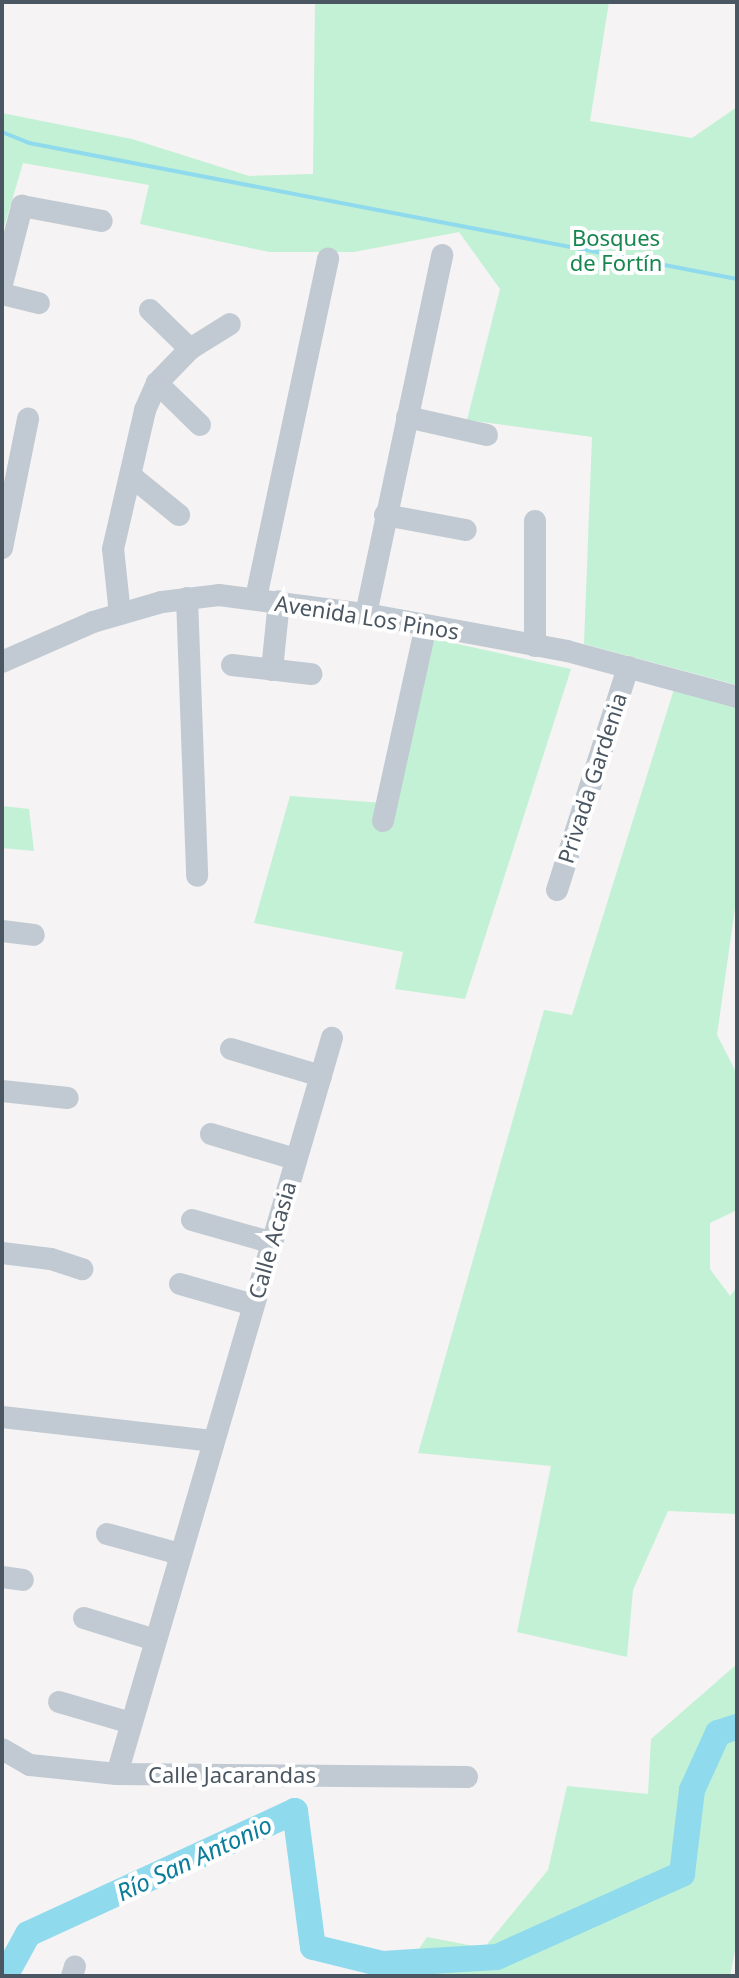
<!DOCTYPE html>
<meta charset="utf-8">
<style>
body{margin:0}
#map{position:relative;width:739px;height:1978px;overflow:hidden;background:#f5f3f3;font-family:"Noto Sans",sans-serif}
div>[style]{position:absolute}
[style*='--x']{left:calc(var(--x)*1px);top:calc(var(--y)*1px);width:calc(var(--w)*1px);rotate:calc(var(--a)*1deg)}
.green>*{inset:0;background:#c3f1d5}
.stream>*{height:4px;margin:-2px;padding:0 2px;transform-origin:2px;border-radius:2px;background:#90daee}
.river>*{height:26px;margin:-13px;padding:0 13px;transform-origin:13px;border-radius:13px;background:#90daee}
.minor>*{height:22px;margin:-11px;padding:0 11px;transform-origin:11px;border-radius:11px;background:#c1cad2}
span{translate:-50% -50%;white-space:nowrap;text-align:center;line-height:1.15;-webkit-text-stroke:8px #fff;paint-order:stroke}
.park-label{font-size:22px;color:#17864f}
.street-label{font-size:22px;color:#4a5661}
.water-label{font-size:24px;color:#0c7c9b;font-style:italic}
.frame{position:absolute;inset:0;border:4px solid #4a5661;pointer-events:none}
</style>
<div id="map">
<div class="green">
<div style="clip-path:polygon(315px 2px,609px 2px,590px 121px,692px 138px,737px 107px,737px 685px,584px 644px,592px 437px,467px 420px,500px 289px,459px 232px,354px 252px,269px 252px,140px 224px,149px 185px,23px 163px,2px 234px,2px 113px,132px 139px,249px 176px,313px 174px)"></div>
<div style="clip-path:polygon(430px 638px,571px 669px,465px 999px,395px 989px,403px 952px,254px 923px,290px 796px,397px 804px)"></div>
<div style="clip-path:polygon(674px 689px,737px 705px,737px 894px,717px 1035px,737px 1074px,737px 1169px,735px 1211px,710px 1223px,710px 1269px,730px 1296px,737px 1287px,737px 1514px,668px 1511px,633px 1590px,627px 1657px,517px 1632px,551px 1466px,418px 1453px,544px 1010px,572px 1015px)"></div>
<div style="clip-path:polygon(2px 806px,29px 809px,34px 851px,2px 848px)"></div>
<div style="clip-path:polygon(737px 1664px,737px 1940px,730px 1976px,401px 1976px,427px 1937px,484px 1948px,548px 1870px,567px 1786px,648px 1794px,651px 1739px)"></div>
</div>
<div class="stream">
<div style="--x:2;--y:132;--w:29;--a:22"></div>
<div style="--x:29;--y:143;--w:721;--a:10.87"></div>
</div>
<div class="river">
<div style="--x:5;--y:1976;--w:48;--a:-61.3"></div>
<div style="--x:28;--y:1934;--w:294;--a:-24.7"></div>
<div style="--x:295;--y:1811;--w:137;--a:82.5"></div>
<div style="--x:313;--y:1947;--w:71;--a:13.8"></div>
<div style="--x:382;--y:1964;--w:115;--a:-3.5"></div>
<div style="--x:497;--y:1957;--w:203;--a:-24.2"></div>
<div style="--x:682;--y:1874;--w:85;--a:-83.2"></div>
<div style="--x:692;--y:1790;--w:63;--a:-65.5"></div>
<div style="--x:718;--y:1733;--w:20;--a:-18"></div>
</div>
<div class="minor">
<div style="--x:2;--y:284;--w:81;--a:-75.6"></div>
<div style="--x:22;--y:206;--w:81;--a:10.6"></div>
<div style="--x:2;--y:294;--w:38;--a:14"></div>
<div style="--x:150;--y:310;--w:56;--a:44.3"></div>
<div style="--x:157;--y:383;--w:60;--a:44.3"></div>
<div style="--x:407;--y:417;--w:82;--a:12.7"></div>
<div style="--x:131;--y:476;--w:62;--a:39.1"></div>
<div style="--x:385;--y:515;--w:82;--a:10.5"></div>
<div style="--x:2;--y:548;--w:132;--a:-78.6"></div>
<div style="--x:187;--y:598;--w:278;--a:87.9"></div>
<div style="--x:256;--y:598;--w:347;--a:-78"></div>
<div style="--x:120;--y:614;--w:65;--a:-96.1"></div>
<div style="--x:113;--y:549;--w:143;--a:-77"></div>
<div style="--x:145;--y:410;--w:30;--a:-66"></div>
<div style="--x:157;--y:383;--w:47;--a:-45.9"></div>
<div style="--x:190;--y:349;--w:47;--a:-32"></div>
<div style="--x:366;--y:614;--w:367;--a:-78"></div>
<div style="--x:535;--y:646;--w:125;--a:-90"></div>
<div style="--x:2;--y:662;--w:99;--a:-23.7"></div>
<div style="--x:93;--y:622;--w:72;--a:-16.2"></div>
<div style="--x:162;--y:602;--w:57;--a:-7"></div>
<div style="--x:219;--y:595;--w:148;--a:7.4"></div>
<div style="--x:366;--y:614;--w:204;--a:10.4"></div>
<div style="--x:567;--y:651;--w:176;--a:15.1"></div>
<div style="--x:232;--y:665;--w:80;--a:6.5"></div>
<div style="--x:272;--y:670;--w:69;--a:-84.2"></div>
<div style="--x:383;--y:821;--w:200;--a:-77.6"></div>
<div style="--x:557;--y:890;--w:234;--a:-72.3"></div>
<div style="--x:2;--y:931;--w:32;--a:7"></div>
<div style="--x:231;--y:1049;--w:94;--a:16.7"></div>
<div style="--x:2;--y:1091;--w:66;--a:6.1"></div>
<div style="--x:211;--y:1134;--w:88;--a:16.6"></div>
<div style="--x:192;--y:1220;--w:81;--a:15.8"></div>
<div style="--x:2;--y:1253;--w:49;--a:7"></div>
<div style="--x:51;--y:1259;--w:33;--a:18"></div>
<div style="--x:180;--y:1284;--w:76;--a:16"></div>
<div style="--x:2;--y:1417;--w:211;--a:6.5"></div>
<div style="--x:107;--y:1534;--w:76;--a:15.3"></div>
<div style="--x:2;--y:1577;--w:21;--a:8"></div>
<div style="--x:84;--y:1618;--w:74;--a:17.2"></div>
<div style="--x:59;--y:1702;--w:75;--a:16.3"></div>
<div style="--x:2;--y:1749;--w:32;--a:30"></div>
<div style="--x:30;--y:1765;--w:87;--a:5.9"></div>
<div style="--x:117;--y:1774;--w:350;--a:0.5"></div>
<div style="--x:117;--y:1774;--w:767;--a:-73.72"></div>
<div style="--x:72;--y:1976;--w:10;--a:-73"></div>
</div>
<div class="park-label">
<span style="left:616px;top:250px">Bosques<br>de Fortín</span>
</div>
<div class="street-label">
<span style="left:367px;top:617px;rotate:9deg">Avenida Los Pinos</span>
<span style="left:592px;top:778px;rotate:-72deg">Privada Gardenia</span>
<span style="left:272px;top:1240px;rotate:-74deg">Calle Acasia</span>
<span style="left:232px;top:1775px">Calle Jacarandas</span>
</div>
<div class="water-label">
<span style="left:194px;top:1858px;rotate:-25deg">Río San Antonio</span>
</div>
<div class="frame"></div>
</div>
